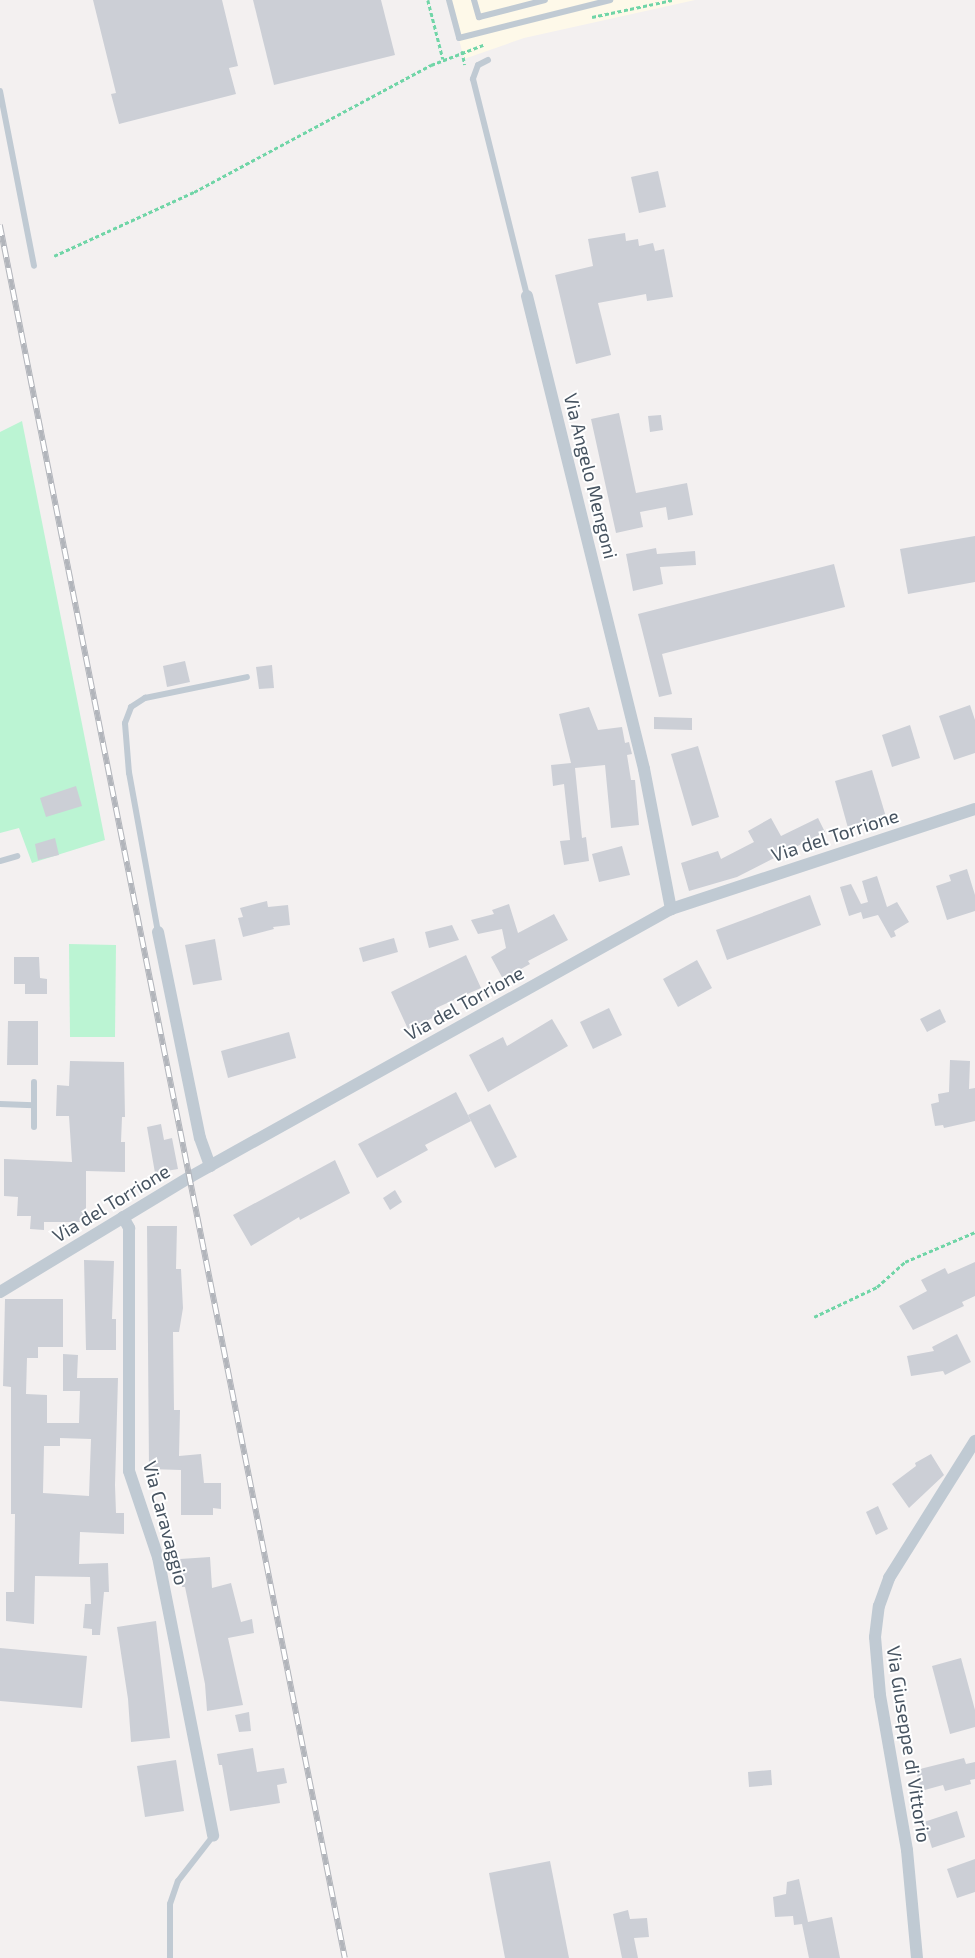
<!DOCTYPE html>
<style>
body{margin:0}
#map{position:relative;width:975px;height:1958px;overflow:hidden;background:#f3f0f0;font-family:"Exo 2",sans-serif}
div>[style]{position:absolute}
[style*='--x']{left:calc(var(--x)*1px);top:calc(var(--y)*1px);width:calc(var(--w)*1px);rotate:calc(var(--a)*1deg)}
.commercial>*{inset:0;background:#fef9e9}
.green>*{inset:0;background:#bbf4d3}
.building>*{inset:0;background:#cccfd6}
.path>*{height:2.5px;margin-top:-1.25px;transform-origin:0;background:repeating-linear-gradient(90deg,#70d5a7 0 4px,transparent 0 6.5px)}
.lane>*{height:6px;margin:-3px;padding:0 3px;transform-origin:3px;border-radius:3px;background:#c0cad3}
.street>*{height:12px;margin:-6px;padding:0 6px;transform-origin:6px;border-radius:6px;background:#c0cad3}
.rail>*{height:5.5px;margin-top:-2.75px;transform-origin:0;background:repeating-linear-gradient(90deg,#fff 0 11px,#b2b5bb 0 22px);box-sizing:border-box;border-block:1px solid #b2b5bb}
span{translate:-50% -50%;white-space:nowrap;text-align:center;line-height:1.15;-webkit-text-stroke:4px #fff;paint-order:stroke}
.street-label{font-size:19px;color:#465360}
</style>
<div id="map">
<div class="commercial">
<div style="clip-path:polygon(449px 0,695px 0,524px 38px,464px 59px)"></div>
</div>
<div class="green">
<div style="clip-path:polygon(22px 421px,105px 840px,32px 863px,19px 828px,0 833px,0 432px)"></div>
<div style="clip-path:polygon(69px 944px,116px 945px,115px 1037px,70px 1037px)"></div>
</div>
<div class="building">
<div style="clip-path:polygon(93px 0,222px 0,238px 66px,229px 68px,236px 94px,119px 124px,111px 94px,116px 93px)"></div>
<div style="clip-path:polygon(253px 0,381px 0,395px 55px,274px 85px)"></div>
<div style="clip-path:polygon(658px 171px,666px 207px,639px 213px,631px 177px)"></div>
<div style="clip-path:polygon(625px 233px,626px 241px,638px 239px,639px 246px,653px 243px,655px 251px,664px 249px,673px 297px,647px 301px,646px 294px,598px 303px,611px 355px,576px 364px,555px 275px,593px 266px,588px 239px)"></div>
<div style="clip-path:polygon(619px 413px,636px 493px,687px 483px,693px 515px,668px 520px,666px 507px,640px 512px,643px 527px,616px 533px,591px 419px)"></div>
<div style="clip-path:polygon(661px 415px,663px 430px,650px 432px,648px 416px)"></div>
<div style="clip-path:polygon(975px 536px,975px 582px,908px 594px,900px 549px)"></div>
<div style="clip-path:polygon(656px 548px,657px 554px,695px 551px,696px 565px,660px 567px,663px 584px,633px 591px,626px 554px)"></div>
<div style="clip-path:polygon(834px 564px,845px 607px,662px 654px,672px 694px,659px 697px,638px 614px)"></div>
<div style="clip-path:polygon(185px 661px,190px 682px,167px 687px,163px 666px)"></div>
<div style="clip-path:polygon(272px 665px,274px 688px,259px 689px,256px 667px)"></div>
<div style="clip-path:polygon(970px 705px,975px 720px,975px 753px,954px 760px,939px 716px)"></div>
<div style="clip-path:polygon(589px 707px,598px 730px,622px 727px,625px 743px,629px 742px,632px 754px,627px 755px,631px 780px,635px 780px,639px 825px,611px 828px,605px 765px,575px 768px,582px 838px,586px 837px,589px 861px,564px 865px,560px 841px,570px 840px,564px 784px,553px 786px,551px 765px,571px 763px,559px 714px)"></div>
<div style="clip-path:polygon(654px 717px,692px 718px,692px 730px,654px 729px)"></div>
<div style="clip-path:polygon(910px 725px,920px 758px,892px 767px,882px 735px)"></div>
<div style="clip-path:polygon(698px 746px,719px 817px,692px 826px,671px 754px)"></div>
<div style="clip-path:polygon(872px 770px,886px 817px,848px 828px,835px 781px)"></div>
<div style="clip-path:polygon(76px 786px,82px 806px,46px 817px,40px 798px)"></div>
<div style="clip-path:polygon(771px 818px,781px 836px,818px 818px,825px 832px,737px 877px,689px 891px,681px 863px,718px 851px,721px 859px,754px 842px,748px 831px)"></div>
<div style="clip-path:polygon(55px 838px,59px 855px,38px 860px,35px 844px)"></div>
<div style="clip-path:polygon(622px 846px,630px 875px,599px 882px,592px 854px)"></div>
<div style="clip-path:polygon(967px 869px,975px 895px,975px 911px,947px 920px,936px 886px,951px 881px,949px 875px)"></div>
<div style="clip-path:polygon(877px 876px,887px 907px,897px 902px,909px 922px,894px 931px,896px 936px,891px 938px,878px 915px,863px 919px,861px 912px,849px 916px,840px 887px,851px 884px,861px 904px,868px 902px,862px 881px)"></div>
<div style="clip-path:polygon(810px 895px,821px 925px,727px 960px,716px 930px)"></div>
<div style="clip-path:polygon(267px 901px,268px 907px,288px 905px,290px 925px,273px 927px,274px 929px,243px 937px,238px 918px,243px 917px,240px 908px)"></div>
<div style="clip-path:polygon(509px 904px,518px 933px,554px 914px,568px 940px,528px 961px,530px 964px,503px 979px,491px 957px,506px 948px,502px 929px,478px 934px,471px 920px,494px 914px,492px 910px)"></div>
<div style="clip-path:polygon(452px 925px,459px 940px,429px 948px,425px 932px)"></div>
<div style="clip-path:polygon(394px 938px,398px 952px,363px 962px,359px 948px)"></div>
<div style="clip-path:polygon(215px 939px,222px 980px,193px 985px,185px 945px)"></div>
<div style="clip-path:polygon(466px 955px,481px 988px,436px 1008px,439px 1015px,408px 1029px,391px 992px)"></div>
<div style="clip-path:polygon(14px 957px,39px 957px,40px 978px,47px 979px,47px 994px,25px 994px,25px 984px,14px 984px)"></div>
<div style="clip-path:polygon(697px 960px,712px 988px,678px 1007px,663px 979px)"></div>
<div style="clip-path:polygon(609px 1008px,622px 1035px,593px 1049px,580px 1022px)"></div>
<div style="clip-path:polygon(940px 1009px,946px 1022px,927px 1032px,920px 1019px)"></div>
<div style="clip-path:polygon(552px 1019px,568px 1046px,488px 1092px,469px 1055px,503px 1037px,507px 1046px)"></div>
<div style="clip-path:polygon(8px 1021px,38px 1021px,38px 1065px,7px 1065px)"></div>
<div style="clip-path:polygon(289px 1032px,296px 1058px,228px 1078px,221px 1051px)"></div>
<div style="clip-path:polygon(950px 1060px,970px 1061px,969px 1089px,975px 1088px,975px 1121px,944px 1128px,943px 1125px,935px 1126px,931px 1104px,939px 1102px,938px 1094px,949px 1092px)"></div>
<div style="clip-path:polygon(70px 1061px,124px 1062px,125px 1117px,122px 1117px,121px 1142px,125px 1142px,125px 1172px,86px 1171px,86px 1222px,44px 1222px,44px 1230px,30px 1229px,31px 1216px,17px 1216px,18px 1197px,4px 1196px,4px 1159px,72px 1162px,69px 1116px,56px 1116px,57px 1085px,69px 1086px)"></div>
<div style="clip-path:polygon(456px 1092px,471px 1121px,425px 1145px,428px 1150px,377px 1178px,358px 1144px)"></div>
<div style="clip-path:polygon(490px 1104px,517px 1157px,495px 1168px,468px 1115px)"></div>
<div style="clip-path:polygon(161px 1124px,164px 1140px,172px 1138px,178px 1169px,155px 1173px,147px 1127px)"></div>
<div style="clip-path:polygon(335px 1160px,350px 1193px,300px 1220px,299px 1217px,251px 1246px,233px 1215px)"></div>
<div style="clip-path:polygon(395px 1190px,402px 1202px,390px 1210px,383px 1198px)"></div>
<div style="clip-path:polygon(147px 1226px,177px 1226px,176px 1269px,181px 1269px,183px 1308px,179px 1332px,173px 1332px,174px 1410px,180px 1410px,179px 1456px,201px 1454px,204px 1483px,221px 1483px,221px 1509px,213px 1508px,213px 1515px,181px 1515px,181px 1470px,149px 1469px)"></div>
<div style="clip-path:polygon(84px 1260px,114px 1261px,112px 1319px,116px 1319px,116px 1350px,86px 1350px)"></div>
<div style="clip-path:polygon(975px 1262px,975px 1296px,962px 1302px,964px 1306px,913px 1330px,899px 1306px,927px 1291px,921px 1280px,945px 1268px,948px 1274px)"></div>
<div style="clip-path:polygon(evenodd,5px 1299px,63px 1299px,63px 1347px,38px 1347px,38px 1358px,27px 1358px,26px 1394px,47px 1395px,47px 1423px,79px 1423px,80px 1391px,63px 1391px,63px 1354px,78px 1355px,77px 1378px,118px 1378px,115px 1485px,116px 1513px,124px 1513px,124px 1534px,80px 1532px,79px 1564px,108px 1563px,109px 1592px,104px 1592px,100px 1635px,92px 1635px,92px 1629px,83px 1628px,85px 1604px,91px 1604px,90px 1577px,35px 1576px,34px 1624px,6px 1621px,6px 1592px,14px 1592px,15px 1514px,11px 1514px,11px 1387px,3px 1386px,5px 1299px,60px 1438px,91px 1439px,89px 1496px,43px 1493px,44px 1446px,60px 1446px,60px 1438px)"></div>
<div style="clip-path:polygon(957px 1334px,971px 1362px,945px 1375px,943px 1371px,911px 1376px,907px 1356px,934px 1351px,932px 1347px)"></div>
<div style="clip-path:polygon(931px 1454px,944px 1475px,909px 1508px,892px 1484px,916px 1466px,915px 1463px)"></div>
<div style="clip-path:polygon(878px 1506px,888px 1529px,876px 1535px,866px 1512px)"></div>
<div style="clip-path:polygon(210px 1557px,212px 1588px,231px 1583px,241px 1622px,252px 1619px,254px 1633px,228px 1638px,243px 1705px,207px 1711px,205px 1684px,185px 1587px,182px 1587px,180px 1559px)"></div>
<div style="clip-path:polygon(156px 1621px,170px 1738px,131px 1742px,128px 1699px,117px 1627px)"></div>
<div style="clip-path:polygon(0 1648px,87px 1656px,82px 1708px,0 1701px)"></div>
<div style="clip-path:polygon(961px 1658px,975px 1710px,975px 1727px,950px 1734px,932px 1666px)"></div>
<div style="clip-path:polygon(249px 1712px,251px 1731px,239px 1732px,235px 1715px)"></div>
<div style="clip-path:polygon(253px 1748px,257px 1772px,284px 1768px,287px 1783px,277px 1785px,280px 1803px,230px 1811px,222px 1765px,219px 1765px,217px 1754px)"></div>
<div style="clip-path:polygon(964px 1758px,966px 1764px,975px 1762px,975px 1779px,970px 1780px,971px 1784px,945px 1791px,943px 1785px,921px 1791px,916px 1770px)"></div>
<div style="clip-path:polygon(176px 1760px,184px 1811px,145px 1817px,137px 1766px)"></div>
<div style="clip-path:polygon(771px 1770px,772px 1785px,749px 1787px,748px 1772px)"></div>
<div style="clip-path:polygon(957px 1811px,965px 1837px,932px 1848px,924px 1822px)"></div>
<div style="clip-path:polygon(975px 1859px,975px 1892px,957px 1898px,947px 1869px)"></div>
<div style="clip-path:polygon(550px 1861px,569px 1958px,505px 1958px,489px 1873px)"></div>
<div style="clip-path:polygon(799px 1879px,808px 1922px,832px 1917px,840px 1958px,809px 1958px,802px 1924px,794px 1925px,793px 1916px,775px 1917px,773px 1897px,786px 1894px,787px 1882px)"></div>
<div style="clip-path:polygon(628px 1910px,630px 1919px,647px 1918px,649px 1937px,634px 1938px,638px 1958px,622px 1958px,613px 1914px)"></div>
</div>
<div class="path">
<div style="--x:428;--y:0;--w:61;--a:75.7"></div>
<div style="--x:592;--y:17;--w:83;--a:-11.9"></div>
<div style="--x:462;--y:51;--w:14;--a:78"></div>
<div style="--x:54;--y:256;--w:154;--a:-24.6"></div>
<div style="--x:194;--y:192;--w:269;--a:-28.2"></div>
<div style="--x:431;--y:65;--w:56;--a:-21"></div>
<div style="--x:814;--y:1317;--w:70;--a:-25.5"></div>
<div style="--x:877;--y:1287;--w:38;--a:-42"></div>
<div style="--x:905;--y:1262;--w:76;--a:-23.2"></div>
</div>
<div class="lane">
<div style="--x:449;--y:0;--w:39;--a:75"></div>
<div style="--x:459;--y:38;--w:156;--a:-14.1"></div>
<div style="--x:474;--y:0;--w:18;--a:74"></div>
<div style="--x:479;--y:17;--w:68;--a:-14.4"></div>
<div style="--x:488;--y:60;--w:11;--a:153"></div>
<div style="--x:478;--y:65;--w:15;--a:110"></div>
<div style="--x:473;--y:79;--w:224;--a:76"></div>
<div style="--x:0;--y:91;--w:178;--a:79"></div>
<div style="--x:0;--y:861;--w:18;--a:-16"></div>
<div style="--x:158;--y:932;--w:162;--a:-100.3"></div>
<div style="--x:129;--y:773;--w:50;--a:-94.6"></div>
<div style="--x:125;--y:723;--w:17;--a:-69"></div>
<div style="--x:131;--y:707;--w:17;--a:-33"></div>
<div style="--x:145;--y:698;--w:104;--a:-11.6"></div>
<div style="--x:0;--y:1104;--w:34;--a:2"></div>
<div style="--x:34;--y:1127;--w:45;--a:-90"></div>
<div style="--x:170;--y:1958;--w:54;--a:-90"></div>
<div style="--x:170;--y:1904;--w:24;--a:-71"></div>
<div style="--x:178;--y:1881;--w:57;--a:-52.1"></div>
</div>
<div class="street">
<div style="--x:527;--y:296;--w:487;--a:76.1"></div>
<div style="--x:644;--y:769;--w:143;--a:79.1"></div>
<div style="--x:158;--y:932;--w:210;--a:78.5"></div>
<div style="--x:200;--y:1138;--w:30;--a:70"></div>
<div style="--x:123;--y:1217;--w:13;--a:61"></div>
<div style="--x:129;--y:1228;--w:243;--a:90"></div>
<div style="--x:129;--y:1471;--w:91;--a:71.4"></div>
<div style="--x:158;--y:1557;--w:284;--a:78.8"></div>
<div style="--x:0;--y:1292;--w:222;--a:-31.2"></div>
<div style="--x:190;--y:1177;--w:551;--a:-29.13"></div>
<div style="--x:671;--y:909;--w:320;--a:-18.2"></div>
<div style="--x:917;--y:1958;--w:108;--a:-95.3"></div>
<div style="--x:907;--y:1850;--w:157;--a:-99.9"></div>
<div style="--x:880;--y:1695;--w:58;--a:-94.9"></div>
<div style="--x:875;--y:1637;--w:31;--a:-83"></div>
<div style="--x:879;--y:1606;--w:30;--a:-70"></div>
<div style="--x:889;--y:1578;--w:162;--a:-57.9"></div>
</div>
<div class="rail">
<div style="--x:0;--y:225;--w:1767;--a:78.74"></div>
</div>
<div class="street-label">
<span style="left:591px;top:476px;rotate:76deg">Via Angelo Mengoni</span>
<span style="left:835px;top:835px;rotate:-18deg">Via del Torrione</span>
<span style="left:464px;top:1003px;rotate:-29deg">Via del Torrione</span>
<span style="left:111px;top:1203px;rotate:-31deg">Via del Torrione</span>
<span style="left:166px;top:1523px;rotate:75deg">Via Caravaggio</span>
<span style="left:909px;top:1744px;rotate:81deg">Via Giuseppe di Vittorio</span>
</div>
</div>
